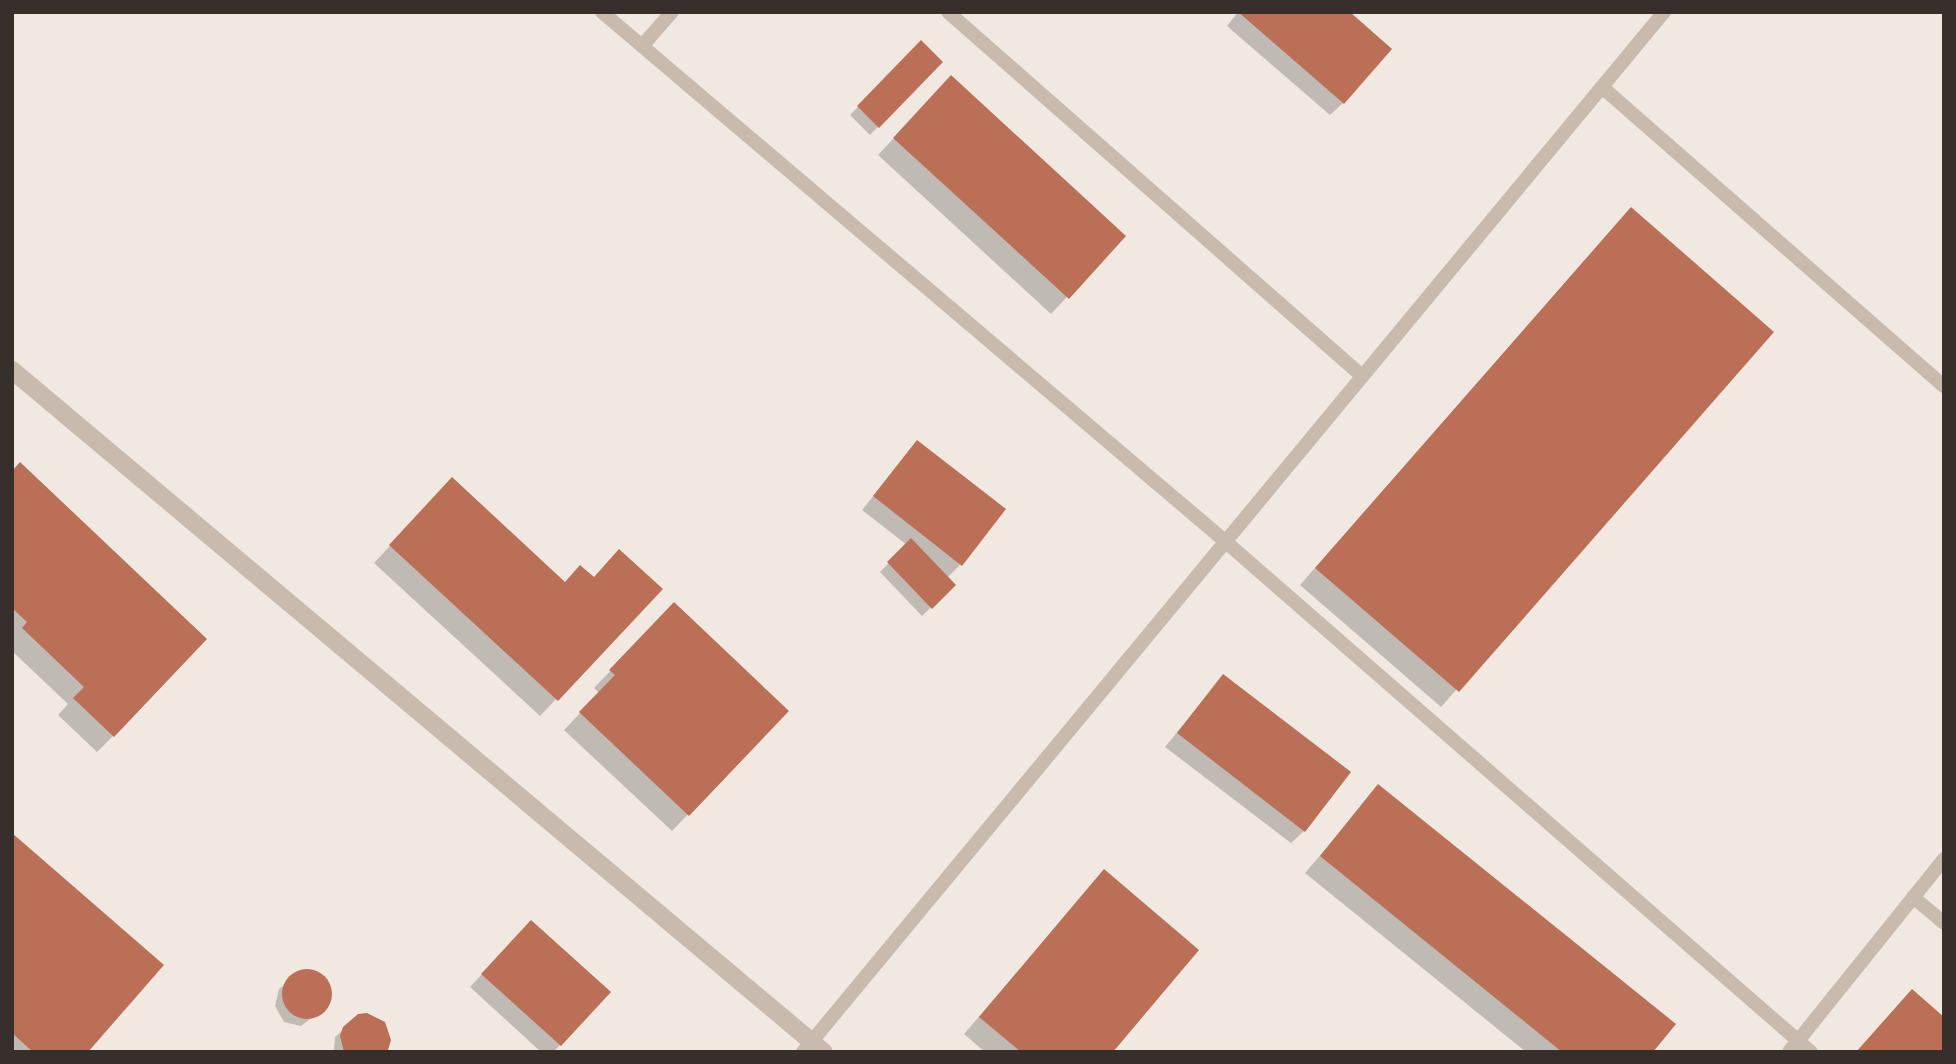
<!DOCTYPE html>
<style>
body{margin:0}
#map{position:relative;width:1956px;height:1064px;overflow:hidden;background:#f1e9e1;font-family:Poppins,sans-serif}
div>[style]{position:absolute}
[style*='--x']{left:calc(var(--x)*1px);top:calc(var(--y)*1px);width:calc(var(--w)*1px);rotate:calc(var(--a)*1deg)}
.shadow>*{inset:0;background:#0003}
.building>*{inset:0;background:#ba6f56}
.round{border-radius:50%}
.service>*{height:14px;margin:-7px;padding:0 7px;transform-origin:7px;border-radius:7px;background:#c8baad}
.minor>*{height:18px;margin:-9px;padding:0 9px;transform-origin:9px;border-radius:9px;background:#c8baad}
span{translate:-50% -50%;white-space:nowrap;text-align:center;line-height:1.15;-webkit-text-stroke:7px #f9f3ed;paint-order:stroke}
.frame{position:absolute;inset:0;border:14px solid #372f2b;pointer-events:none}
</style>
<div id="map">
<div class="shadow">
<div style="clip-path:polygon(1238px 12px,1343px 103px,1330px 115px,1227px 26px)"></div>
<div style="clip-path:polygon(921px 43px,941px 62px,870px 135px,850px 115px)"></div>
<div style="clip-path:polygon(935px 94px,1124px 236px,1051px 314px,878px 155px)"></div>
<div style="clip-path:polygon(1615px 226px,1772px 332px,1441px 707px,1300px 585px)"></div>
<div style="clip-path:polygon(917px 442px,960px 565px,947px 578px,954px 585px,922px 616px,880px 572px,907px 545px,862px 510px)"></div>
<div style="clip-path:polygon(12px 473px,113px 736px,97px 752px,58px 715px,68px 704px,12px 651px)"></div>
<div style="clip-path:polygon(436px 496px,564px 584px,593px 579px,660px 589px,540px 716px,374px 563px)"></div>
<div style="clip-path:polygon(658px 621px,787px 711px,672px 831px,564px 730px,599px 693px,594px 688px)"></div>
<div style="clip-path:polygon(1223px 676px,1304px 831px,1291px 843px,1165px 747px)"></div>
<div style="clip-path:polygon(1379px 787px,1651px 1052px,1526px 1052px,1305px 873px)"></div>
<div style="clip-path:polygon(12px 835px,86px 1052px,12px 1052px)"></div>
<div style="clip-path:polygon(1104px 872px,1111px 1052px,985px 1052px,964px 1034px)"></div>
<div style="clip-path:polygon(518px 935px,560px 1045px,553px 1052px,541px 1052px,470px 987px)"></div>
<div style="clip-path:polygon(303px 971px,321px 975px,330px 990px,326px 1007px,301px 1026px,284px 1022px,275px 1006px,279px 989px)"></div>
<div style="clip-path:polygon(358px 1016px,376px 1018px,388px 1031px,384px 1052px,334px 1052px,335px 1037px)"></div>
</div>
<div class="building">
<div style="clip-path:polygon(1238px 12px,1350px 12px,1392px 49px,1344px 104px)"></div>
<div style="clip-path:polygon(921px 40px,943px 62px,879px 128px,857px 106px)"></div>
<div style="clip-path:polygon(951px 75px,1126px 236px,1069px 299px,893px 138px)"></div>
<div style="clip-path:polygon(1631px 207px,1774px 332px,1459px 692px,1315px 568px)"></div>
<div style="clip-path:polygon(917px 440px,1006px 509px,962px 566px,873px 496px)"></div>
<div style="clip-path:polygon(20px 462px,207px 639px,114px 737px,73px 698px,84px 687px,22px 628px,27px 622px,12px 608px,12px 471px)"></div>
<div style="clip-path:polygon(452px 477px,565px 582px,580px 565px,594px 577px,619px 549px,663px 589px,558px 701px,389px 545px)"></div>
<div style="clip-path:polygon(911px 538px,956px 585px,932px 609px,887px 562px)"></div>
<div style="clip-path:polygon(674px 602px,789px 711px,689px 816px,579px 712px,615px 675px,609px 670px)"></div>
<div style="clip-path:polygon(1223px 674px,1351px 772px,1305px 832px,1177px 733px)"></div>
<div style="clip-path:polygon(1378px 784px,1676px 1024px,1653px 1052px,1562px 1052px,1320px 856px)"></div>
<div style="clip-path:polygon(12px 833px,164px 965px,88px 1052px,33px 1052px,12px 1033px)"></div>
<div style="clip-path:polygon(1104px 869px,1199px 950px,1113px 1052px,1021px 1052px,979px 1017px)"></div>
<div style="clip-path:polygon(531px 920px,611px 992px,561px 1046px,481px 974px)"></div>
<div class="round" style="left:282px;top:969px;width:50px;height:50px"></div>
<div style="clip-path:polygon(1912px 989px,1944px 1017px,1944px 1052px,1856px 1052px)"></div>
<div style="clip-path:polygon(367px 1013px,385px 1022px,391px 1040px,388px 1050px,344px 1052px,340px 1036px,343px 1027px,358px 1014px)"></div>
</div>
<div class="service">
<div style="--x:602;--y:12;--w:819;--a:40.34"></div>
<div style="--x:1226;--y:542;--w:776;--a:41.08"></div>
<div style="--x:948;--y:12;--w:551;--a:41.32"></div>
<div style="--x:642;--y:46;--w:45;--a:-48.6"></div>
<div style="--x:1602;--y:87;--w:454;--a:41.2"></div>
<div style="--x:1913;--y:897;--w:40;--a:40"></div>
<div style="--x:803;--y:1052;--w:1350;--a:-50.38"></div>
<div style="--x:1789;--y:1052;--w:248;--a:-51.2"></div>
</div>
<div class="minor">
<div style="--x:12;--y:370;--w:1060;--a:40.03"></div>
</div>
<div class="frame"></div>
</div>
